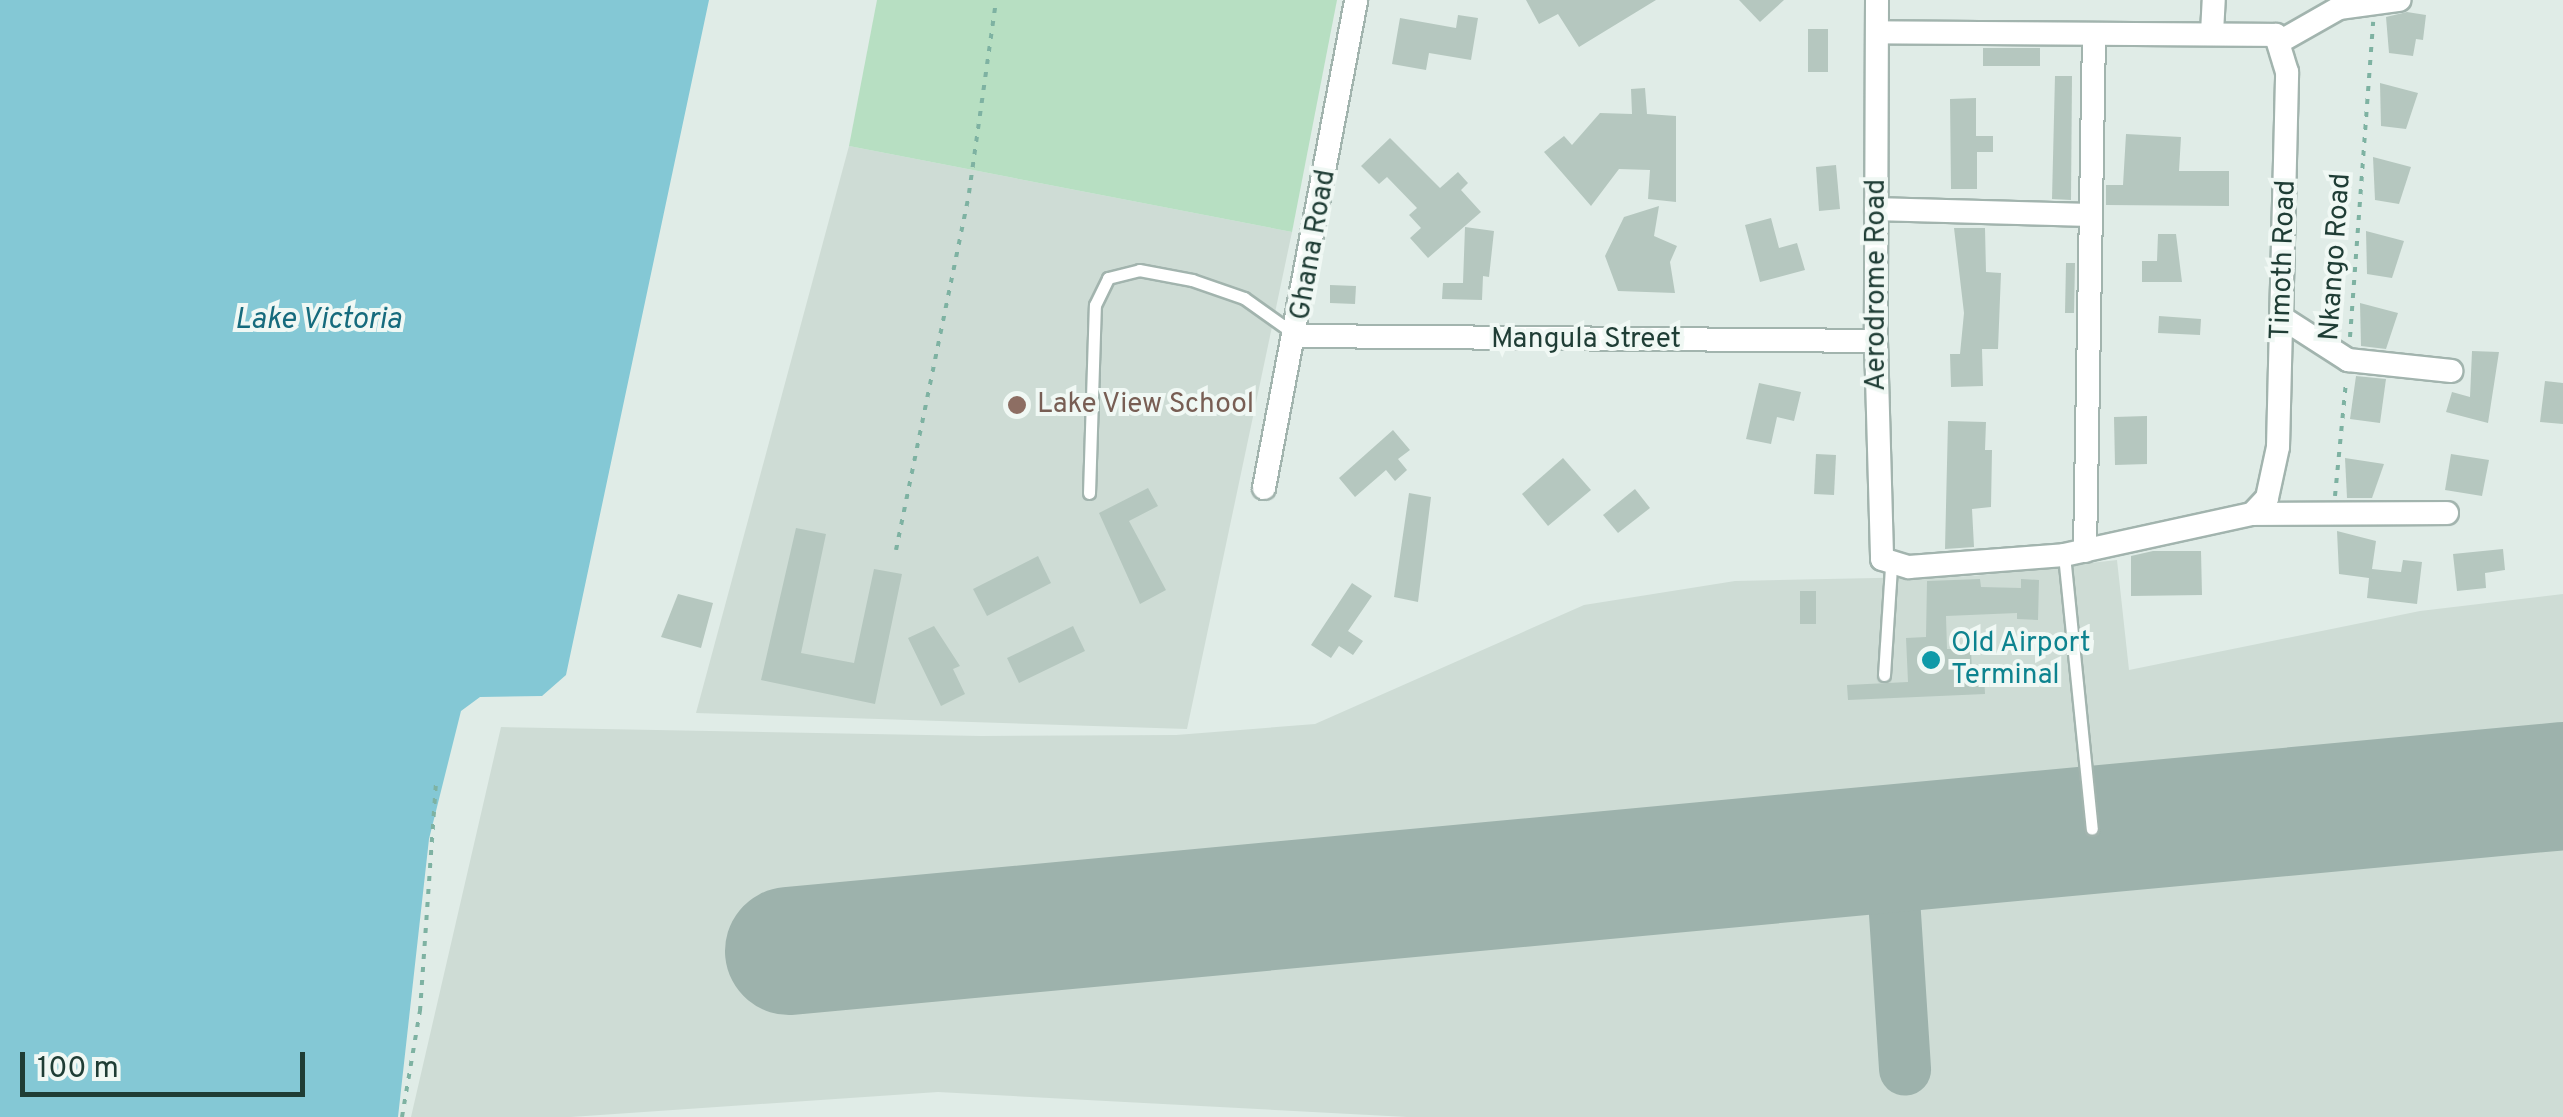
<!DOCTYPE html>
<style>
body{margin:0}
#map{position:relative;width:2563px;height:1117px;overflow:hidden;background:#e0ece7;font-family:Overpass,sans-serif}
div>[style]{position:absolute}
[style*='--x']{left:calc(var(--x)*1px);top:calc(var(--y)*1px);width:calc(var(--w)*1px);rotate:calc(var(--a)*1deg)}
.built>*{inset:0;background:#cedcd5}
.green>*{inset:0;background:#b7dfc2}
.water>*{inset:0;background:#84c8d5}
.taxiway>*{height:52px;margin:-26px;padding:0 26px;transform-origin:26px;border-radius:26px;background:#9db2ac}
.runway>*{height:128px;margin:-64px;padding:0 64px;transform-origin:64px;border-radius:64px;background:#9db2ac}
.building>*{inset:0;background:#b5c7bf}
.path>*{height:4px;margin-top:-2px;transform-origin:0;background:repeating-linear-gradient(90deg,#7eb2a2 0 5px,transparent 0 13px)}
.roads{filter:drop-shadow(2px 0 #a2b4ae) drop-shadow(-2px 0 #a2b4ae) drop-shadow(0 2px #a2b4ae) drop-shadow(0 -2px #a2b4ae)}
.lane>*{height:11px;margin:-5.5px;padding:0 5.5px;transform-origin:5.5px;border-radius:5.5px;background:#fff}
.street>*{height:22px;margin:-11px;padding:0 11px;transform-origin:11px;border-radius:11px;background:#fff}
.dots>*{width:28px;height:28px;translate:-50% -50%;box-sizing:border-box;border:5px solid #f0f8f4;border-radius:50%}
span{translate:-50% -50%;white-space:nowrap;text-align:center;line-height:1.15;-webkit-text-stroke:8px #f0f8f4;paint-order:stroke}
.street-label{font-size:28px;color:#1f3d35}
.education-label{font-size:28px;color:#785e54}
.left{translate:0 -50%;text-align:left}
.culture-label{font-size:28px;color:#0d838f}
.water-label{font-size:30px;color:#166b7d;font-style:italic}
.scale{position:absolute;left:20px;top:1052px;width:285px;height:45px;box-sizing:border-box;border:5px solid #1f3d35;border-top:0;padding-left:12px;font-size:30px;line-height:35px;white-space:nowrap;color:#1f3d35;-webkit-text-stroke:8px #f0f8f4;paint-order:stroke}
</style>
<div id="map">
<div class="built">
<div style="clip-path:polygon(849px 146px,1292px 232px,1187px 729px,696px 713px)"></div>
<div style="clip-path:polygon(2117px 560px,2129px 670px,2420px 611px,2563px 594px,2563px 1117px,1407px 1117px,938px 1092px,571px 1117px,411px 1117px,501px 727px,981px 736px,1176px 735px,1315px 724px,1584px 605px,1735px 581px,1973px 576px)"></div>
</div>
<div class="green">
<div style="clip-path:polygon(877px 0,1337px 0,1292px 232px,849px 146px)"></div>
</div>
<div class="water">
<div style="clip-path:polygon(0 0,709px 0,566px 675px,542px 696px,480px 697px,461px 711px,429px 839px,398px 1117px,0 1117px)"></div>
</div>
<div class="taxiway">
<div style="--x:1893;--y:883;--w:187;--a:86.3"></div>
</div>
<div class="runway">
<div style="--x:789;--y:951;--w:1782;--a:-5.31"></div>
</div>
<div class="building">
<div style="clip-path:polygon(1526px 0,1656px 0,1579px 47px,1558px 14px,1539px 24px)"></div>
<div style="clip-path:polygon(1739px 0,1784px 0,1760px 22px)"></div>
<div style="clip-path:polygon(2407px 12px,2426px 15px,2423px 40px,2416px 39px,2413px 56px,2389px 53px,2386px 17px)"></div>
<div style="clip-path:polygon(1458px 15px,1478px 18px,1471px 60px,1429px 53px,1426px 70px,1392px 64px,1400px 18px,1456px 28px)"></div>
<div style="clip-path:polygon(1808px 29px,1828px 29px,1828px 72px,1808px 72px)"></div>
<div style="clip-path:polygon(1983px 48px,2040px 48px,2040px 66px,1983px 66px)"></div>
<div style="clip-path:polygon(2055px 76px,2072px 76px,2071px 200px,2052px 199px)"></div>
<div style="clip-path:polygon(2380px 83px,2418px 93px,2406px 129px,2381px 126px)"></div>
<div style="clip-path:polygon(1645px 88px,1647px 114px,1676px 116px,1676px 202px,1648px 199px,1650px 170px,1619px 169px,1591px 206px,1544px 152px,1564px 136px,1572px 145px,1600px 113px,1632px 114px,1631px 89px)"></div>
<div style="clip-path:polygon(1976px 98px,1976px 136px,1993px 136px,1993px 152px,1977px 152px,1977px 189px,1951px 189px,1950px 99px)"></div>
<div style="clip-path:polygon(2126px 134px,2181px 137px,2179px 171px,2229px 171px,2229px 206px,2106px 205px,2106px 185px,2123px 185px)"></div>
<div style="clip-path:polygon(1390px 138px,1440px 188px,1458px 172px,1468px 183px,1461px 190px,1481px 212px,1428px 258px,1410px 238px,1421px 228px,1409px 215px,1417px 208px,1387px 177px,1379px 184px,1361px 166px)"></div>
<div style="clip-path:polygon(2373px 157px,2411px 167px,2399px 204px,2375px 200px)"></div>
<div style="clip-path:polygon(1836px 165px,1840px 209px,1819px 211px,1816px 167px)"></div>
<div style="clip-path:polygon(1659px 206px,1654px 236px,1677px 246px,1670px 262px,1675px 293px,1618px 291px,1605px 256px,1624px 217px)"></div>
<div style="clip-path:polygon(1771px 218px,1779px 248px,1797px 243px,1805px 270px,1760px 282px,1745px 225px)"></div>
<div style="clip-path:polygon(1465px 227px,1494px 231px,1489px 277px,1483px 276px,1482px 300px,1442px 299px,1443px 283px,1463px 283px)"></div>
<div style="clip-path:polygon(1954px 228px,1985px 228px,1986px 272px,2001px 273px,1998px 349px,1982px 349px,1983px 386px,1951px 387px,1950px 354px,1960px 354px,1964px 313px)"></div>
<div style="clip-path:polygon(2366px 231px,2404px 241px,2392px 278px,2367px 274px)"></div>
<div style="clip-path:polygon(2158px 234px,2176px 234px,2182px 282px,2142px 282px,2142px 261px,2157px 261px)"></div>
<div style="clip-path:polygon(2066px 263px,2075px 263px,2074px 313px,2065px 313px)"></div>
<div style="clip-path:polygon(1330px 285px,1356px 286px,1355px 304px,1330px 303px)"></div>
<div style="clip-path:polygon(2360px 303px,2398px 313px,2386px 349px,2361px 346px)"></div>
<div style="clip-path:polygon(2159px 316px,2201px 319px,2200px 335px,2158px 333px)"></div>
<div style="clip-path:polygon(2472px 351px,2499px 352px,2488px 423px,2446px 412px,2452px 392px,2470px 397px)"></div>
<div style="clip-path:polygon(2356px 376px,2386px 379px,2380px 423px,2350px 419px)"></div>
<div style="clip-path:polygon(2545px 381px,2563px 383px,2563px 424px,2540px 422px)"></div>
<div style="clip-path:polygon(1759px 383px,1801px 392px,1794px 421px,1777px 417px,1771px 444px,1746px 439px)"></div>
<div style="clip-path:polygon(2147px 416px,2147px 464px,2115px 465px,2114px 417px)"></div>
<div style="clip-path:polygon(1948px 421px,1986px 422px,1985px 450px,1992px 450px,1991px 507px,1972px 509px,1974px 547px,1945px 549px)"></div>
<div style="clip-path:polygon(1393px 430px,1410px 450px,1398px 459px,1407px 470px,1395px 481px,1386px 470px,1355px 497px,1339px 478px)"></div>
<div style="clip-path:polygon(1816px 454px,1836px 455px,1834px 495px,1814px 494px)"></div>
<div style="clip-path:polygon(2451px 454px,2489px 460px,2482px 496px,2445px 490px)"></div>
<div style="clip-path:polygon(1563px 458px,1591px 490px,1548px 526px,1522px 494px)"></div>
<div style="clip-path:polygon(2345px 458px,2384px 464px,2372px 498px,2347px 498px)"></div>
<div style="clip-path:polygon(1148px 488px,1158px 506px,1129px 521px,1166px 590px,1140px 604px,1099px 513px)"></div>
<div style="clip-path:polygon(1635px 489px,1650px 508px,1618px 533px,1603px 515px)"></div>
<div style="clip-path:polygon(1409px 493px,1431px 497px,1418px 602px,1394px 597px)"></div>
<div style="clip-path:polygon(796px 528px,826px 534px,801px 653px,854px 663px,874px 569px,902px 574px,875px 704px,761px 680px)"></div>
<div style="clip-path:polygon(2337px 531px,2376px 541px,2372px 569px,2401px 572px,2403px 560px,2422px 562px,2417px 604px,2367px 598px,2369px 578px,2339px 574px)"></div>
<div style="clip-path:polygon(2503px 549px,2505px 570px,2485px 573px,2486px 588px,2457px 591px,2453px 554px)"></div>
<div style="clip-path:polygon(2153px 551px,2201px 551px,2202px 595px,2131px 596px,2131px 556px)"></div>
<div style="clip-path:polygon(1038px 556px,1051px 583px,987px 616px,973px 589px)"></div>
<div style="clip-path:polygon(1980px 579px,1981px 587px,2021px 588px,2021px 579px,2039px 580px,2038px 620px,2017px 619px,2017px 613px,1946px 616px,1947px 649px,1971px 649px,1972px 672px,1984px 671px,1985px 694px,1848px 700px,1847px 685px,1908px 682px,1906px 638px,1926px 637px,1927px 581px)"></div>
<div style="clip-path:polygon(1352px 583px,1372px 596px,1348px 631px,1363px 641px,1353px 655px,1339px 646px,1331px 658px,1311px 645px)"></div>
<div style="clip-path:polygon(1800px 591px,1816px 591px,1816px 624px,1800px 624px)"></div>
<div style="clip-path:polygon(678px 594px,713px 603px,701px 648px,661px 637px)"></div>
<div style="clip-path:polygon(934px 626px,960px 666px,953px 669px,965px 694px,941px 706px,908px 638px)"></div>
<div style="clip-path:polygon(1073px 626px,1085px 651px,1019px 683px,1007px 658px)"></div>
</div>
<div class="path">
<div style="--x:2350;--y:337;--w:316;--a:-85.8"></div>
<div style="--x:2335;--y:496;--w:116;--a:-84.5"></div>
<div style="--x:896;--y:550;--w:364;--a:-78.4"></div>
<div style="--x:969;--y:193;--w:195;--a:-82"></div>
<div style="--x:402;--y:1117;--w:108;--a:-80.4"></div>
<div style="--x:420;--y:1011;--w:227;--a:-86"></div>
</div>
<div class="roads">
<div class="lane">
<div style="--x:1089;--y:493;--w:188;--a:-88.2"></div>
<div style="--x:1095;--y:305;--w:30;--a:-64"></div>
<div style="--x:1108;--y:278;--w:32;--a:-14"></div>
<div style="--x:1139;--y:270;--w:54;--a:10.7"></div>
<div style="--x:1192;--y:280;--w:55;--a:19.1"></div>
<div style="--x:1244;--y:298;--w:60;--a:35.5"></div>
<div style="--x:2064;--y:555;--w:275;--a:84.2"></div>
<div style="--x:1884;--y:675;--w:109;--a:-86.3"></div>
</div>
<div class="street">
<div style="--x:1877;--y:0;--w:341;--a:90.2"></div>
<div style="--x:1876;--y:341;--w:218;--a:88.4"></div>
<div style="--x:1882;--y:559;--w:28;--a:17"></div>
<div style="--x:1909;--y:567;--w:155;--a:-4.4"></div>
<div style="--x:2064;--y:555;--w:192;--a:-12.3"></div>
<div style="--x:2252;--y:514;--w:22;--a:-47"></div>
<div style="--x:2267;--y:498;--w:52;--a:-77.8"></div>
<div style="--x:2278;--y:447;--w:375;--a:-88.6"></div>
<div style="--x:2287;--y:72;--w:39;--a:-107"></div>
<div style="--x:2276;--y:35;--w:399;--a:-179.6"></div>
<div style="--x:2212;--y:33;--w:33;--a:-87"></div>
<div style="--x:2281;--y:41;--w:67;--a:-29.6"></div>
<div style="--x:2339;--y:8;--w:61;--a:-7.6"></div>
<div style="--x:1876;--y:209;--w:212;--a:1.6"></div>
<div style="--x:2281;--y:317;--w:80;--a:32.7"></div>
<div style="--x:2348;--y:360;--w:104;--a:6.1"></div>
<div style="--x:1297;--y:336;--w:579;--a:0.49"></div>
<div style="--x:1264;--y:488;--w:497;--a:-79.3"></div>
<div style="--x:2252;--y:514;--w:195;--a:-0.3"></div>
<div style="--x:2085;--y:551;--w:517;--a:-89"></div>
</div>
</div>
<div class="dots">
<div style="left:1017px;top:405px;background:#8d6e63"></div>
<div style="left:1931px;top:660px;background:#0f9aa8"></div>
</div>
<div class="street-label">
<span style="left:1314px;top:245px;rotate:-80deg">Ghana Road</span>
<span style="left:2336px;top:257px;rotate:-86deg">Nkango Road</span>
<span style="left:2284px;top:260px;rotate:-88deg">Timoth Road</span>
<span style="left:1877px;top:285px;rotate:-90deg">Aerodrome Road</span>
<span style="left:1586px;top:340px">Mangula Street</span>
</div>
<div class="education-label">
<span class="left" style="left:1037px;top:405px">Lake View School</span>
</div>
<div class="culture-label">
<span class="left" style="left:1951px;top:660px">Old Airport<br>Terminal</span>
</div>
<div class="water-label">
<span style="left:318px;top:321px">Lake Victoria</span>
</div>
<div class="scale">100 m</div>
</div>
